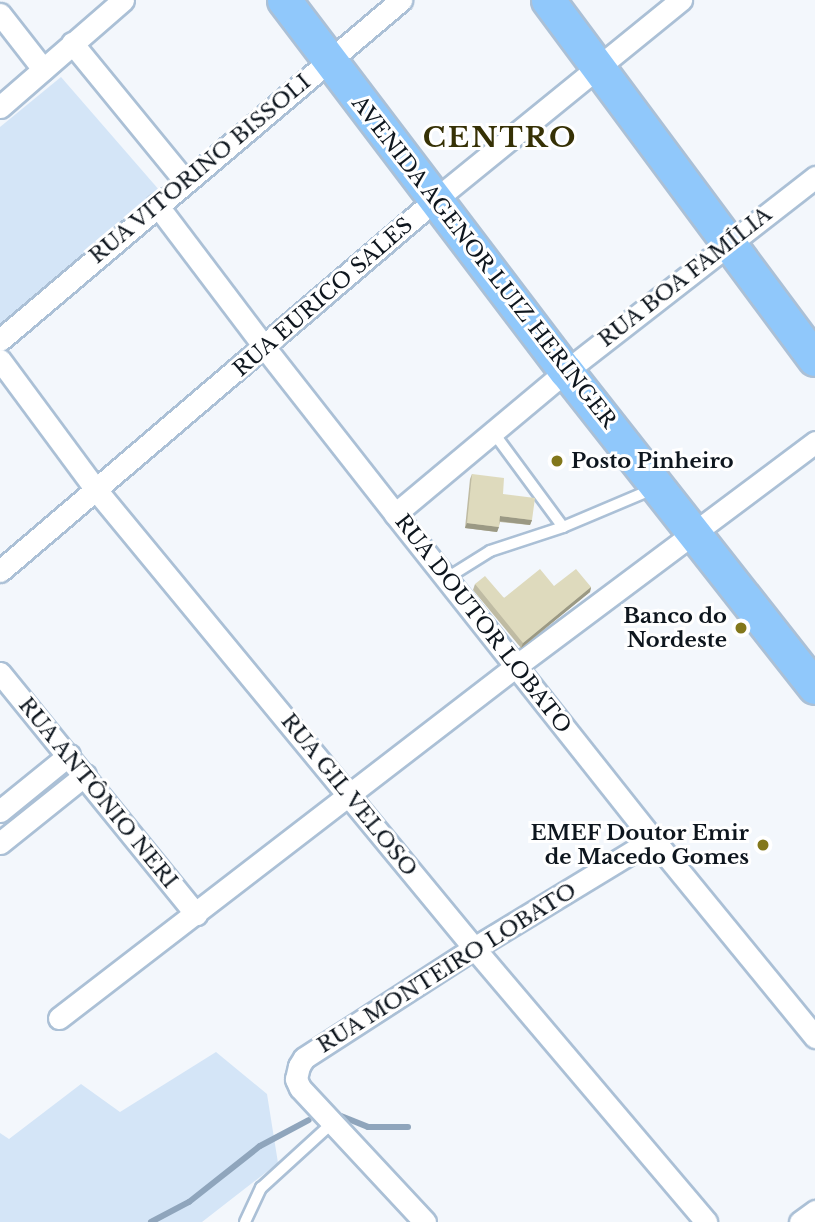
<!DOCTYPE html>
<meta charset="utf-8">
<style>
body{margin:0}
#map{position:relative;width:815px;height:1222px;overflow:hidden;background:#f3f7fc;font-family:"Libre Baskerville",serif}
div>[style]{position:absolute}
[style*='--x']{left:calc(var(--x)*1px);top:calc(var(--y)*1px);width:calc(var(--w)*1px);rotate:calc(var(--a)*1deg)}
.green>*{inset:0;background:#d4e5f7}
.stream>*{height:6px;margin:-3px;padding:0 3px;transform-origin:3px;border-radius:3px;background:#8fa5bc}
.roads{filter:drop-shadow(2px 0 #abc0d6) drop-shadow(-2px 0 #abc0d6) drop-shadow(0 2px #abc0d6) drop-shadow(0 -2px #abc0d6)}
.lane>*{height:10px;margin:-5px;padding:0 5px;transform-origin:5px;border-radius:5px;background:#fff}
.street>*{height:21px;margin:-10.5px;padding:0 10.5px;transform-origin:10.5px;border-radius:10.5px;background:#fff}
.primary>*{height:33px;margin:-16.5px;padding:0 16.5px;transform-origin:16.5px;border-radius:16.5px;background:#90c8fb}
.wall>*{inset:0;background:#bfbba3}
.shaded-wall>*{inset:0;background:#9b9984}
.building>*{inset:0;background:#dedabd}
.dots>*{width:19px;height:19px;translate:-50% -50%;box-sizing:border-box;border:4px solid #fff;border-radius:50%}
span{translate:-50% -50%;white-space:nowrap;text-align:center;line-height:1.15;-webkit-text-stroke:6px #fff;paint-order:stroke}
.street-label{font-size:21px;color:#0e161e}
.poi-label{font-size:21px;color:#0e161e;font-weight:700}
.left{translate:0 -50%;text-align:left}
.right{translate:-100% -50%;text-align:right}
.district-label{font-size:28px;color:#363105;font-weight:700;letter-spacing:2px}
</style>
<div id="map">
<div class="green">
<div style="clip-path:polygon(61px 77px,160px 191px,0 325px,0 127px)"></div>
<div style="clip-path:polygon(216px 1052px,267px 1094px,278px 1163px,202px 1222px,0 1222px,0 1133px,9px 1139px,81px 1084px,120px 1112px)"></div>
</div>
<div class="stream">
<div style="--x:341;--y:1116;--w:29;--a:22"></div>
<div style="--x:368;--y:1127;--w:40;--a:0"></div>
<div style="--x:151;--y:1222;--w:43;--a:-27.8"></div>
<div style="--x:189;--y:1202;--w:90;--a:-38.3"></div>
<div style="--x:260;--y:1146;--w:55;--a:-28"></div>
</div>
<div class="roads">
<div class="lane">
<div style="--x:493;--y:432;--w:118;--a:53.6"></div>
<div style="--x:447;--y:578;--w:51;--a:-32.1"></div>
<div style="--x:490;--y:551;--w:77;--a:-18.2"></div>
<div style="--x:563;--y:527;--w:98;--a:-22.9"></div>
<div style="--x:245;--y:1222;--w:38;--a:-65"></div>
<div style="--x:261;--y:1188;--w:95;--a:-42.4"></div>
</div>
<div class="street">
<div style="--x:0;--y:14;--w:70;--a:52"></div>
<div style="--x:72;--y:43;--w:178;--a:50.7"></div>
<div style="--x:0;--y:107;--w:163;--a:-41"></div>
<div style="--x:157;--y:205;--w:179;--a:52.9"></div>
<div style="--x:265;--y:348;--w:211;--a:51.9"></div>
<div style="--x:395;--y:514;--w:415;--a:51.6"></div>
<div style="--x:653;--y:839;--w:256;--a:50.7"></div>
<div style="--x:0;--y:340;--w:526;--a:-40.29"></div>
<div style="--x:0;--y:360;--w:163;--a:53.5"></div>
<div style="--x:97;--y:491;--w:592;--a:50.48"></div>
<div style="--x:474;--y:948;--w:359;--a:49.7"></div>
<div style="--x:395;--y:514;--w:223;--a:-39.9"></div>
<div style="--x:566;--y:371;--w:316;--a:-37.9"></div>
<div style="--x:0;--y:571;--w:573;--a:-40.47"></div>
<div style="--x:436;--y:199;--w:316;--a:-39.1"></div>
<div style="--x:0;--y:673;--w:311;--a:50.9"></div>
<div style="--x:0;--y:811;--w:89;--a:-39.1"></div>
<div style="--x:0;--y:843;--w:109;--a:-38.7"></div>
<div style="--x:59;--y:1018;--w:577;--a:-37.6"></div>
<div style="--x:516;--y:666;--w:374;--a:-36.8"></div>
<div style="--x:425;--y:1222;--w:183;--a:-133"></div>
<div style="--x:300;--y:1088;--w:10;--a:-114"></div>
<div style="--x:296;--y:1079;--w:13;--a:-77"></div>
<div style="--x:299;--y:1066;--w:9;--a:-58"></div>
<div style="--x:304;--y:1058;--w:202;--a:-32.9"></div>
<div style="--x:474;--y:948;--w:210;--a:-31.3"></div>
<div style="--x:800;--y:1222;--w:19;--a:-36"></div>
</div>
<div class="primary">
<div style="--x:284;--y:0;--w:466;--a:52.8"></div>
<div style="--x:566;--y:371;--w:402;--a:51.8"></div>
<div style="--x:548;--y:0;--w:447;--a:53.4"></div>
</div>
</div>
<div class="wall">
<div style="clip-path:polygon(472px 474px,503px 494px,532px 520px,530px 525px,500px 522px,497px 532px,465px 528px,470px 479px)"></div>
<div style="clip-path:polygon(475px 584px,504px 598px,554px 586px,591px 587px,590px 592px,521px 648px,473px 590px)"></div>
</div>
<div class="shaded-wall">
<div style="clip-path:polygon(500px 516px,532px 520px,530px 525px,498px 521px)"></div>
<div style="clip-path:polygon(467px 523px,499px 527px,497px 532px,465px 528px)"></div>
<div style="clip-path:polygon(591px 587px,590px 592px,521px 648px,523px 643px)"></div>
</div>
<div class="building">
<div style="clip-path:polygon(472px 474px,504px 478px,503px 494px,535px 498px,532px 520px,500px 516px,499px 527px,467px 523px)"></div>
<div style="clip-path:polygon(540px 569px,554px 586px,576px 569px,591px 587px,523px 643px,475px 584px,485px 576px,504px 598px)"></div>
</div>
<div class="dots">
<div style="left:557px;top:461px;background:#82771b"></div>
<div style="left:741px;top:628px;background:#82771b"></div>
<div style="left:763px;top:845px;background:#82771b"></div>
</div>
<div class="street-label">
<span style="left:200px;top:169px;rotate:-40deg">RUA VITORINO BISSOLI</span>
<span style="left:484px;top:262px;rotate:52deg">AVENIDA AGENOR LUIZ HERINGER</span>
<span style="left:685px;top:277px;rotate:-38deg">RUA BOA FAMÍLIA</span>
<span style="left:323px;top:297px;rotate:-41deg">RUA EURICO SALES</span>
<span style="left:483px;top:624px;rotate:52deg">RUA DOUTOR LOBATO</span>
<span style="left:98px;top:793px;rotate:51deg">RUA ANTÔNIO NERI</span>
<span style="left:349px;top:795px;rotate:51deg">RUA GIL VELOSO</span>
<span style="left:447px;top:968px;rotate:-32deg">RUA MONTEIRO LOBATO</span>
</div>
<div class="poi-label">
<span class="left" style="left:571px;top:461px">Posto Pinheiro</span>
<span class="right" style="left:727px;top:628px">Banco do<br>Nordeste</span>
<span class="right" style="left:749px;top:845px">EMEF Doutor Emir<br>de Macedo Gomes</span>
</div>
<div class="district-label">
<span style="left:500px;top:138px">CENTRO</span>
</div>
</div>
